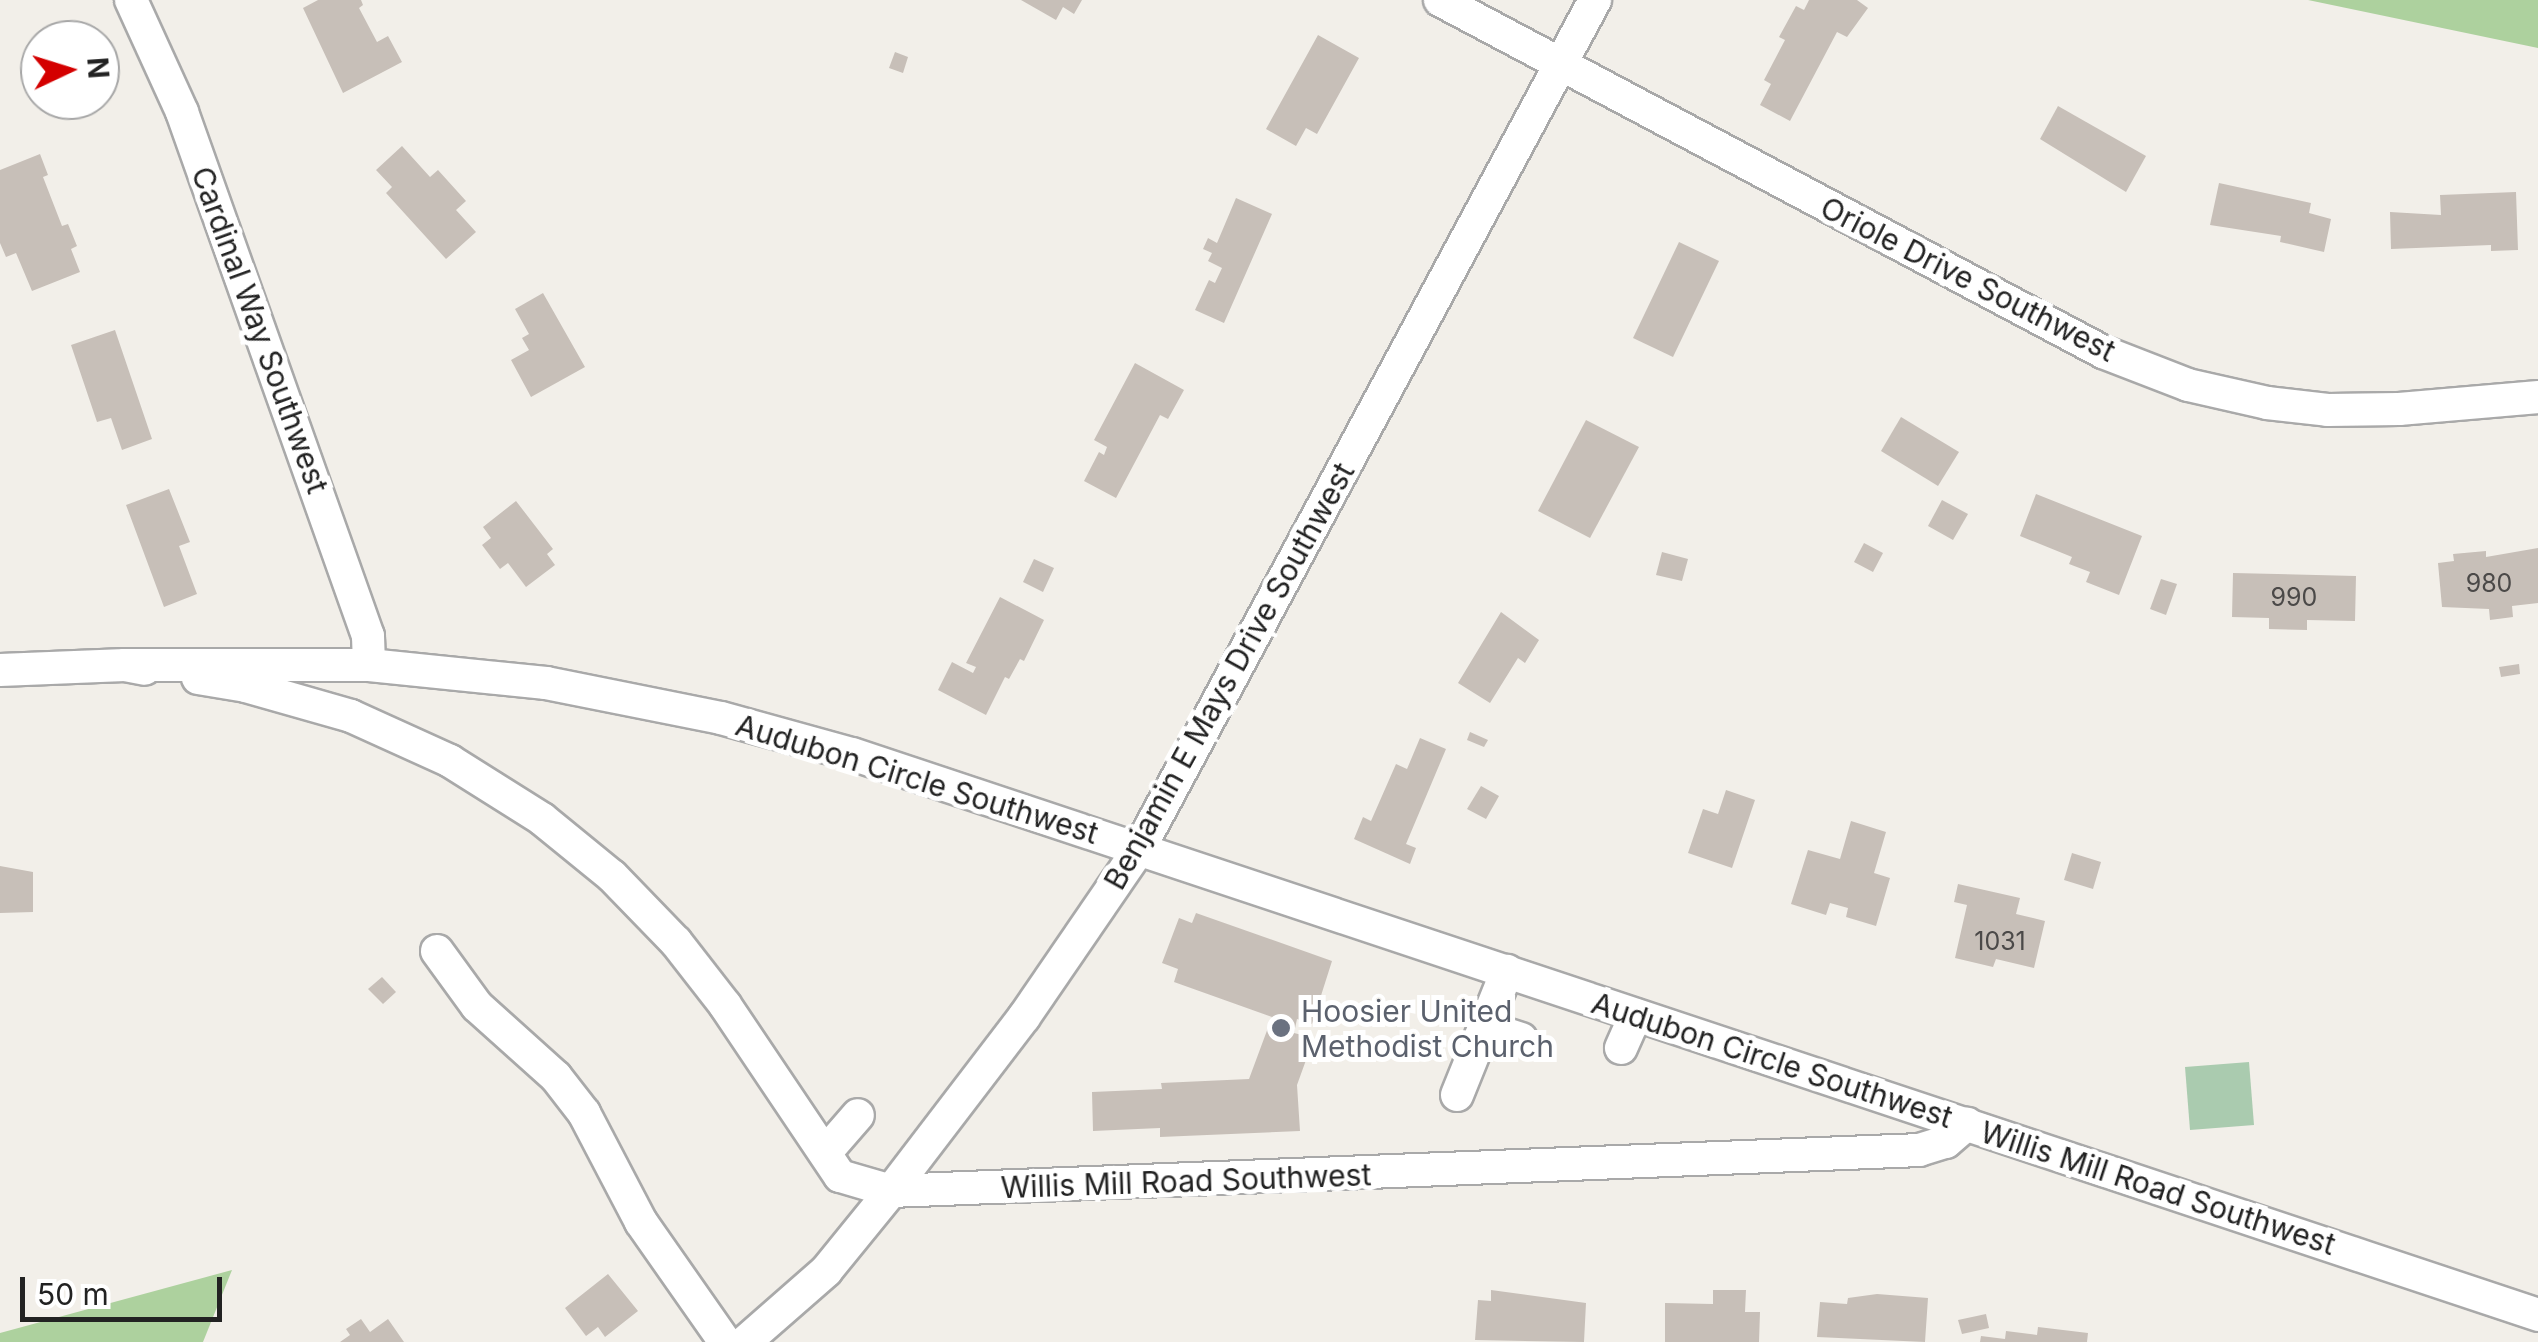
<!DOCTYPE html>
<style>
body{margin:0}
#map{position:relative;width:2538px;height:1342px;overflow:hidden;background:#f2efe9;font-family:Inter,sans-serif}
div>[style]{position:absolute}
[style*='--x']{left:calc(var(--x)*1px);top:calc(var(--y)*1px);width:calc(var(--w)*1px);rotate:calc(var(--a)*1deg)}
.forest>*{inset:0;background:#add19e}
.cemetery>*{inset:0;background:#aacbaf}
.building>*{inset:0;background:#c7bfb8}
.roads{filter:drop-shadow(2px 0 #a9a9a9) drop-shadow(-2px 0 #a9a9a9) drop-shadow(0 2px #a9a9a9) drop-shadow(0 -2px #a9a9a9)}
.minor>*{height:32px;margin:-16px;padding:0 16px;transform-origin:16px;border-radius:16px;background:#fff}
.dots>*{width:28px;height:28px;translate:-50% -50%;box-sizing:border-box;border:5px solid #fff;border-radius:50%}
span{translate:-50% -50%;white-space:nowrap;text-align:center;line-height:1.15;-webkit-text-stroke:10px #fff;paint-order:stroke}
.number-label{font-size:25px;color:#4b4948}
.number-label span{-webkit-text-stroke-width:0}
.street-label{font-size:30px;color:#222}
.worship-label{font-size:30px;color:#5b616d}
.left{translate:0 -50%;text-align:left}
.north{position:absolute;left:20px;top:20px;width:100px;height:100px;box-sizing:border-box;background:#fff;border:2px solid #a7a7a7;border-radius:50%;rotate:86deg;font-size:28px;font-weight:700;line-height:40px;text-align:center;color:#222}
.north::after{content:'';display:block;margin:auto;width:35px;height:45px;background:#d40000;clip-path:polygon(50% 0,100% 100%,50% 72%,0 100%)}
.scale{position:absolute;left:20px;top:1277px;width:202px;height:45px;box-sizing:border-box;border:5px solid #222;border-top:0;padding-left:12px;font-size:30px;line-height:35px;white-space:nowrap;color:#222;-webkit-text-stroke:8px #fff;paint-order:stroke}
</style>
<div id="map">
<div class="forest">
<div style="clip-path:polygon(2308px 0,2538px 0,2538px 48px)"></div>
<div style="clip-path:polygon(232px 1270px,203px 1342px,0 1342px,0 1333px)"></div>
</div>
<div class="cemetery">
<div style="clip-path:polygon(2249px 1062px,2254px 1125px,2190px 1130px,2185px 1067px)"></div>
</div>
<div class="building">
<div style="clip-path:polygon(318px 0,361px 0,363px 5px,359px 8px,377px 42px,388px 36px,402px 62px,343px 93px,303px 8px)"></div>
<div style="clip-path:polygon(1021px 0,1082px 0,1074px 14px,1063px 7px,1056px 20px)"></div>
<div style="clip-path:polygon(1809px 0,1857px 0,1868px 8px,1847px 37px,1837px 32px,1790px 121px,1760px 105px,1771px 84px,1764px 80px,1785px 40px,1779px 37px,1796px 6px,1804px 10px)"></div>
<div style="clip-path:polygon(1318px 35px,1359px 58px,1317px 134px,1306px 128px,1296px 146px,1266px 129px)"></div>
<div style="clip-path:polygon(895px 52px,908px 57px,903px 73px,889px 68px)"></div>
<div style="clip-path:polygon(2058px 106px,2146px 156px,2126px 192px,2040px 139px)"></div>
<div style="clip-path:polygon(402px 146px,430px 177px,438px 170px,466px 201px,456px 210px,476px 232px,446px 259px,386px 193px,392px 187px,376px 170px)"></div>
<div style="clip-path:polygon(40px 154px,48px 175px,43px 177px,62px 226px,68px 224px,77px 246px,71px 249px,80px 272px,32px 291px,16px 253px,6px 257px,0 243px,0 170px)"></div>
<div style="clip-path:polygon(2219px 183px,2311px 203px,2309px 213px,2331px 219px,2324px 252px,2280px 242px,2281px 236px,2210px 225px)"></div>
<div style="clip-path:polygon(2516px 192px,2518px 250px,2491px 251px,2491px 245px,2391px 249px,2390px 212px,2441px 215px,2440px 195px)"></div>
<div style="clip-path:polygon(1236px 198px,1272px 214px,1224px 323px,1195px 310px,1209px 280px,1215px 283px,1222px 268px,1208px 261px,1212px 253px,1203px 249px,1208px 238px,1217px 243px)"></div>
<div style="clip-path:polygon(1679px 242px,1719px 261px,1673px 357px,1633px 338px)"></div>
<div style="clip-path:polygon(543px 293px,585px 367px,531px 397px,511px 360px,529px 350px,522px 338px,529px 334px,515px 309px)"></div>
<div style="clip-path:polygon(115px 330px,152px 439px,122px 450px,111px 418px,97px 422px,71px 345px)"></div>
<div style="clip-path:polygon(1135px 363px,1184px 390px,1168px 419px,1160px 415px,1116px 498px,1084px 481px,1099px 452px,1104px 455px,1107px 447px,1094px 440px)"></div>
<div style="clip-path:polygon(1901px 417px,1959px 452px,1938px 486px,1881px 451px)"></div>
<div style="clip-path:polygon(1586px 420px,1639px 447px,1590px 538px,1538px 511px)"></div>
<div style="clip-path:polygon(169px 489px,190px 542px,179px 546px,197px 594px,164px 607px,126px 505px)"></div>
<div style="clip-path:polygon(2036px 494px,2142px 536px,2119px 595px,2086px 582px,2090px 572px,2069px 564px,2072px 557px,2020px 536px)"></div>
<div style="clip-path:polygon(1942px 500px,1968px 514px,1953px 540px,1928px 526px)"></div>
<div style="clip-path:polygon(516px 501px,553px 549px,547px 554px,555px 565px,526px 587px,508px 563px,500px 569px,482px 545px,491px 538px,483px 527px)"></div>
<div style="clip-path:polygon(1864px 543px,1883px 553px,1873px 572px,1854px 562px)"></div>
<div style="clip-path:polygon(2538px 548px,2538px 603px,2512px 606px,2513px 617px,2490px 620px,2489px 609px,2442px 607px,2438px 563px,2454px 561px,2453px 554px,2486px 551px,2486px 557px)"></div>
<div style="clip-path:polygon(1662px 552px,1688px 559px,1682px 581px,1656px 575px)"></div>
<div style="clip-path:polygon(1034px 559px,1054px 568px,1043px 592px,1023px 582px)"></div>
<div style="clip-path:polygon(2233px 573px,2356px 576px,2355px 621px,2307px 620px,2307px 630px,2269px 629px,2269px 618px,2232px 617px)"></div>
<div style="clip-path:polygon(2161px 579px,2177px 584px,2166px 615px,2150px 609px)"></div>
<div style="clip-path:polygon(1000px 597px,1044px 620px,1024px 661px,1020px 659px,1009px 679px,1005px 677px,986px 715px,938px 690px,952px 662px,973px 673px,976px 667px,966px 663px)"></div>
<div style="clip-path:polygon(1501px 612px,1539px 640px,1525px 663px,1518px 658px,1490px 703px,1458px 683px)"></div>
<div style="clip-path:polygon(2519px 664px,2520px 674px,2501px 677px,2499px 667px)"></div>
<div style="clip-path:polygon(1470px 732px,1488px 740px,1484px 747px,1467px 740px)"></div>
<div style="clip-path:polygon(1420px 738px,1446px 749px,1406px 844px,1416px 848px,1410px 864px,1354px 839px,1363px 817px,1371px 821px,1396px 764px,1407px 769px)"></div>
<div style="clip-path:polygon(1481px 786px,1499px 796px,1486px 819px,1467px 809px)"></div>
<div style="clip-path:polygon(1726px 790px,1755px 800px,1732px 868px,1688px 853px,1703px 809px,1718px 814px)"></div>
<div style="clip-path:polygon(1851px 821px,1886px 832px,1874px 873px,1890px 878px,1876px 926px,1846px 917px,1848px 908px,1830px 903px,1826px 915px,1791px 904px,1808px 850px,1840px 859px)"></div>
<div style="clip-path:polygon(2072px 853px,2101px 862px,2093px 889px,2064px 880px)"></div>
<div style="clip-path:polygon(0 866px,33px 872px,33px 912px,0 913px)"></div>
<div style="clip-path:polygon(1958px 884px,2020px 898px,2016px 914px,2045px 921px,2034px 968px,1996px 959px,1993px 967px,1955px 958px,1967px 905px,1954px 902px)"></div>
<div style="clip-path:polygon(1196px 913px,1332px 961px,1312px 1024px,1297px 1019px,1294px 1033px,1314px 1038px,1297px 1085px,1300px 1131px,1160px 1137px,1160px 1128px,1093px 1131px,1092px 1092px,1162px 1089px,1161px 1083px,1249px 1079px,1272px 1017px,1174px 982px,1178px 969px,1162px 963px,1179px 918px,1192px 923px)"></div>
<div style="clip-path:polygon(382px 977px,396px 992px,383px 1004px,368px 989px)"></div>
<div style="clip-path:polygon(608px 1274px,638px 1311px,605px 1337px,598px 1327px,586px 1336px,565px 1308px)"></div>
<div style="clip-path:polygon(1491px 1290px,1586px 1303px,1584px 1342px,1475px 1340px,1478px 1300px,1491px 1301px)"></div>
<div style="clip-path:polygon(1713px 1290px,1746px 1290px,1745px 1312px,1760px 1312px,1759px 1342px,1665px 1342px,1665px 1303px,1713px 1304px)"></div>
<div style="clip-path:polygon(1877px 1294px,1928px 1298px,1925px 1342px,1817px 1337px,1820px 1302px,1847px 1304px,1848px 1298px)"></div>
<div style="clip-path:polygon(1986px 1314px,1989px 1328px,1962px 1334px,1958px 1320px)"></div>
<div style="clip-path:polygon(361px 1319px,370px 1332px,388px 1319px,404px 1342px,340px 1342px,350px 1335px,346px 1329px)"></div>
<div style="clip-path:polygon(2038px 1327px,2088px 1333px,2087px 1342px,1980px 1342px,1981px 1336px,2005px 1339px,2006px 1331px,2037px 1335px)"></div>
</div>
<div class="roads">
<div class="minor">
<div style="--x:131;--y:0;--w:123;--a:65.5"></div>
<div style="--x:182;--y:112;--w:556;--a:70.46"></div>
<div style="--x:368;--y:636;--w:29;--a:88"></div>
<div style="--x:1440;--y:0;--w:751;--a:27.96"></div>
<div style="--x:2103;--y:352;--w:91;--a:21.2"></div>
<div style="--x:2188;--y:385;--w:81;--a:12.8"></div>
<div style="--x:2267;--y:403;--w:61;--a:6.5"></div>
<div style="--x:2328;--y:410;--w:71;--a:-0.8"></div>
<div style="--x:2399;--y:409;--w:140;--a:-4.9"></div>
<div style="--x:125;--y:665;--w:244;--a:0"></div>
<div style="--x:369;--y:665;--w:178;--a:5.8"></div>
<div style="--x:546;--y:683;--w:178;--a:11.3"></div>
<div style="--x:721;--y:718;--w:136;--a:15.4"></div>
<div style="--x:852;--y:754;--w:1777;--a:18.4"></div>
<div style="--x:0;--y:670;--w:125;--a:-2.3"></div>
<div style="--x:125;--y:665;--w:20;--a:11"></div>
<div style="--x:198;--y:678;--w:49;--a:9.5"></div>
<div style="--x:246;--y:686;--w:109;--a:15.9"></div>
<div style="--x:351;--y:716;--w:109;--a:24.4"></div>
<div style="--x:450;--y:761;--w:109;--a:32.2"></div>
<div style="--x:542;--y:819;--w:90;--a:39.2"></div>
<div style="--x:612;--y:876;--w:92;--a:45.9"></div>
<div style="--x:676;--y:942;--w:80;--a:52.1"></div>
<div style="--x:725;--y:1005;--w:206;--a:56.1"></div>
<div style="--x:840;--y:1176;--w:53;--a:16.4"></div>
<div style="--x:891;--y:1191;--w:1029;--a:-2.28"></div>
<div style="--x:1919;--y:1150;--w:28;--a:-17"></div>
<div style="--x:1946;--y:1142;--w:28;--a:-41"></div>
<div style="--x:437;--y:951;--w:68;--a:54"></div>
<div style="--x:477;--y:1006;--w:106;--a:41.9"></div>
<div style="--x:556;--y:1077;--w:46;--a:52.1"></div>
<div style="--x:584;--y:1113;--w:123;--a:62.4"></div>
<div style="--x:641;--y:1222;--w:146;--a:55"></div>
<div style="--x:1484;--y:1027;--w:39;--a:18"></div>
<div style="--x:1621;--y:1048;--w:36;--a:-66"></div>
<div style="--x:1457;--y:1095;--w:134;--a:-68"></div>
<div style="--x:825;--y:1153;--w:50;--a:-49"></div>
<div style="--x:745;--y:1342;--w:108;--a:-41.2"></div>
<div style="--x:826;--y:1271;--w:103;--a:-50.9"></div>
<div style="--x:891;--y:1191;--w:219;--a:-52.6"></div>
<div style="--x:1024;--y:1017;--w:204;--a:-55.6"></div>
<div style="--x:1139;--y:849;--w:964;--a:-61.76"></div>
</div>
</div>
<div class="dots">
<div style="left:1281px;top:1028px;background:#6b7280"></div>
</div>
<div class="number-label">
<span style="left:2489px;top:583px">980</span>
<span style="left:2294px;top:597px">990</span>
<span style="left:2000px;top:941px">1031</span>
</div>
<div class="street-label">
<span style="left:1968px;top:279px;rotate:27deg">Oriole Drive Southwest</span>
<span style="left:260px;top:330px;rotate:70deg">Cardinal Way Southwest</span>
<span style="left:1229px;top:676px;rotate:-61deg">Benjamin E Mays Drive Southwest</span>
<span style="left:917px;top:779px;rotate:17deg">Audubon Circle Southwest</span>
<span style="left:1772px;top:1060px;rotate:18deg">Audubon Circle Southwest</span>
<span style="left:1186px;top:1181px;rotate:-2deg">Willis Mill Road Southwest</span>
<span style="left:2158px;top:1188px;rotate:18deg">Willis Mill Road Southwest</span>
</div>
<div class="worship-label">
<span class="left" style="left:1301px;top:1028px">Hoosier United<br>Methodist Church</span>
</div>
<div class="north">N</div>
<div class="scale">50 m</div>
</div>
